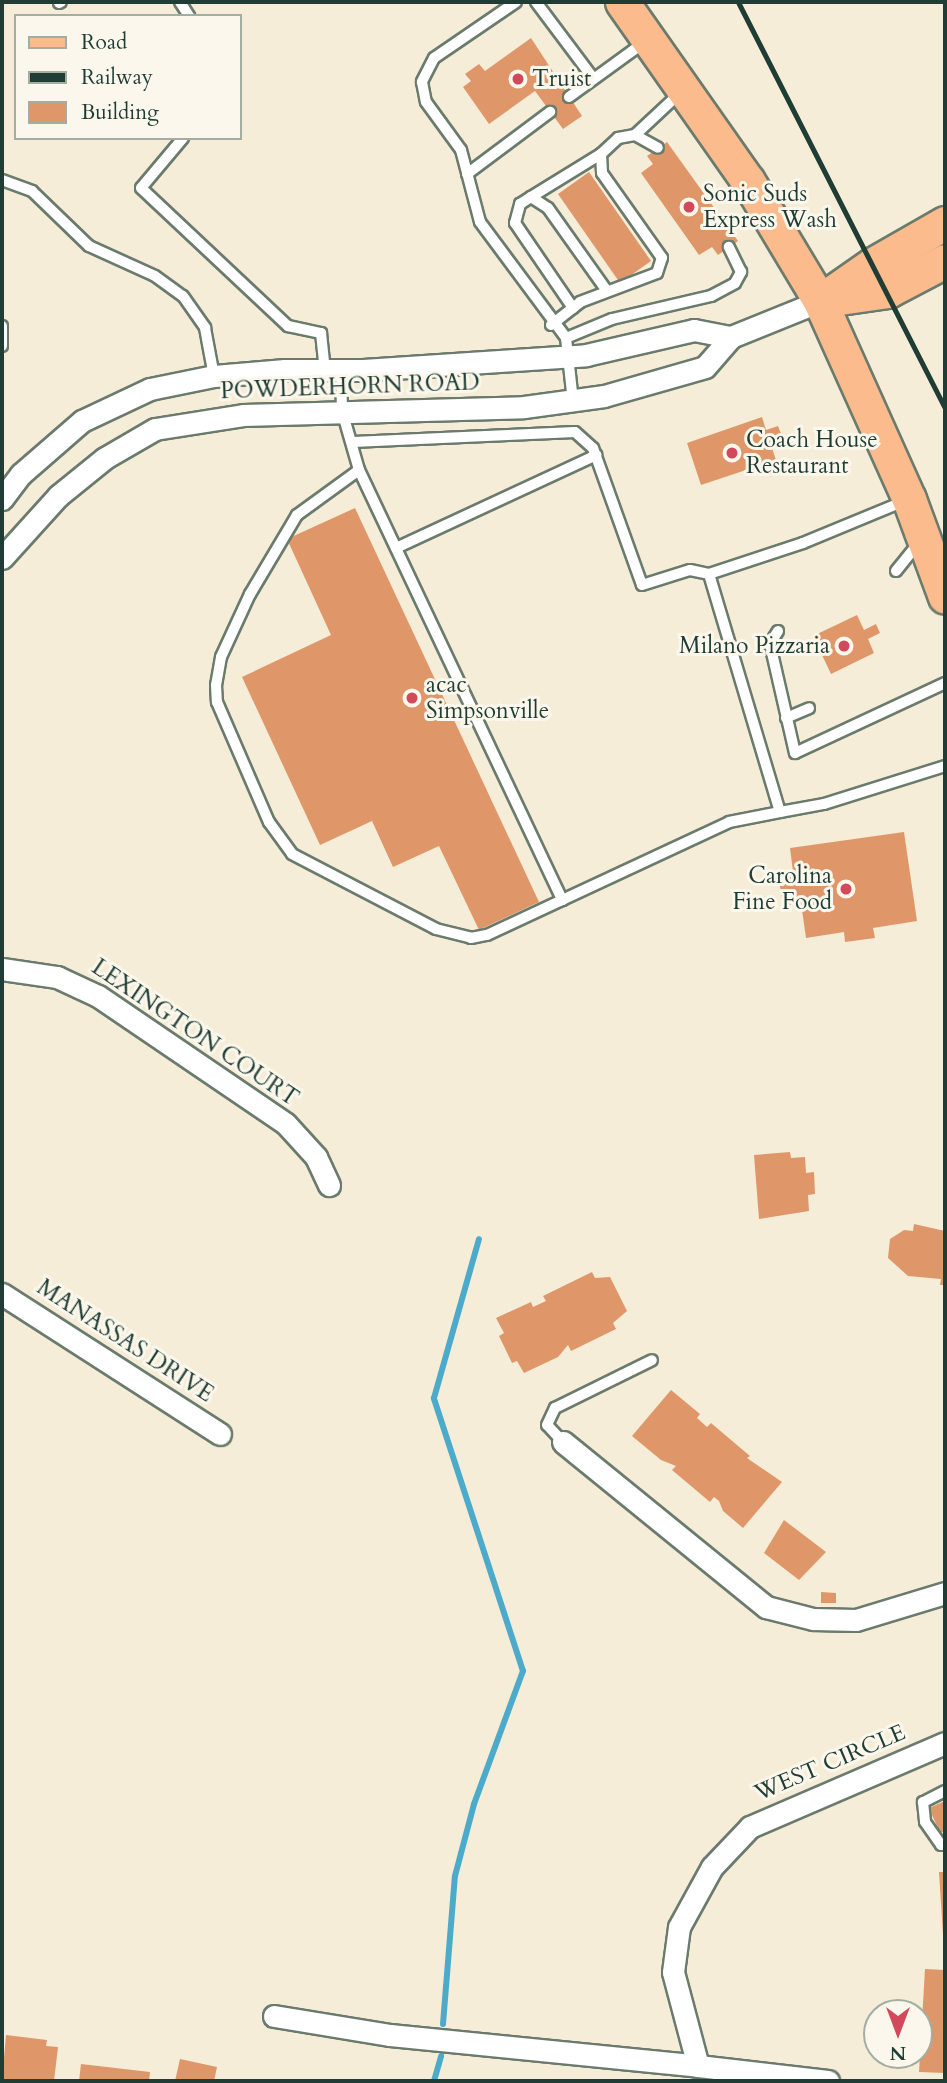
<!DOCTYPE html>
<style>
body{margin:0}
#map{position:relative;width:947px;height:2083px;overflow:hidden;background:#f5edd7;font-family:Cardo,serif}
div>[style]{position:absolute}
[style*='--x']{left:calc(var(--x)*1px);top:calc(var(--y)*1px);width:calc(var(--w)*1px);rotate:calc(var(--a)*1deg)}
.stream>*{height:6px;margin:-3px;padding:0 3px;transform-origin:3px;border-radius:3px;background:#4cabcb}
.building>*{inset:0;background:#df976a}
.roads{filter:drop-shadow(2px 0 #6a7b6d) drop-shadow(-2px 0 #6a7b6d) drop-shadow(0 2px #6a7b6d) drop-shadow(0 -2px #6a7b6d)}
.lane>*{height:10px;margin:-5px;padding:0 5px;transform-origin:5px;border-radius:5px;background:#fff}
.street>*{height:21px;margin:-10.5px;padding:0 10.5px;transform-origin:10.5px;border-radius:10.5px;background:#fff}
.primary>*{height:33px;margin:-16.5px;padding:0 16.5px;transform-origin:16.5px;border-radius:16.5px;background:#fbbb8d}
.rail>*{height:5px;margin:-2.5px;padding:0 2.5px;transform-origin:2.5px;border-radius:2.5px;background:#1f3d34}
.dots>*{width:19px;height:19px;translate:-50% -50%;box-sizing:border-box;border:4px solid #fbf7ec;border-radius:50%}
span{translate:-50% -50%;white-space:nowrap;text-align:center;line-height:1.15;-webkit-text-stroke:6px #fbf7ec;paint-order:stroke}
.poi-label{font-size:23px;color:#1f3d34}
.left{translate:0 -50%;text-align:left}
.right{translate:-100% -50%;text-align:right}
.street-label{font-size:23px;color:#1f3d34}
.frame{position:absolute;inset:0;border:4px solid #1f3d34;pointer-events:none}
.legend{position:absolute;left:14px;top:14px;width:228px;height:126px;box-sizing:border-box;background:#fbf7ec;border:2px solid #a3ada2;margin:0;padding:9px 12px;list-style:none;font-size:21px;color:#1f3d34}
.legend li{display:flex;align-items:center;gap:14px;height:35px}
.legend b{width:35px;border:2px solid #a3ada2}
.north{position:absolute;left:863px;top:1999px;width:70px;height:70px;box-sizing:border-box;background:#fbf7ec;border:2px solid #a3ada2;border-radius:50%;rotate:180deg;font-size:19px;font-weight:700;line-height:28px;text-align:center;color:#1f3d34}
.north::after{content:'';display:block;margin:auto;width:24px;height:32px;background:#d1495b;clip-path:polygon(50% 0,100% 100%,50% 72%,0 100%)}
</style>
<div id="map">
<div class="stream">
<div style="--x:443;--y:2024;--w:148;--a:-85.4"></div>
<div style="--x:455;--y:1876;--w:74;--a:-75.2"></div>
<div style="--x:474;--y:1804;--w:142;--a:-69.8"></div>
<div style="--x:523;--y:1671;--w:287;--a:-108.1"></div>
<div style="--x:434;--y:1398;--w:165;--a:-74.2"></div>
<div style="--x:434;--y:2081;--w:26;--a:-74"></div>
</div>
<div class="building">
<div style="clip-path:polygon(531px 38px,582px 116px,563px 129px,535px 91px,489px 124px,463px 87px,471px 81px,465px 74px,479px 64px,485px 71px)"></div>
<div style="clip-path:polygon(667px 142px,738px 241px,718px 255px,712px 247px,699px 255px,641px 173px,653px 164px,647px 156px)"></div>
<div style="clip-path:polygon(589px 172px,651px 261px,620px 283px,558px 194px)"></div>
<div style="clip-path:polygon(762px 417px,766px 430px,778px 426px,784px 441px,771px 445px,776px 460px,701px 485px,687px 443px)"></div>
<div style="clip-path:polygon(355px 508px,539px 902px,479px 930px,439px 846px,393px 867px,372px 821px,320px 845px,242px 677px,331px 635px,287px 539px)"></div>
<div style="clip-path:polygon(857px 615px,864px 630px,876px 624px,880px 633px,868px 639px,874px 653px,831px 674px,813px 636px)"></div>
<div style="clip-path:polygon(904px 832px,917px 921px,873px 928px,875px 938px,845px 942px,844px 932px,806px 938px,801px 903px,783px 906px,778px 874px,793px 872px,790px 848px)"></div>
<div style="clip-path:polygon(790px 1152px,791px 1158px,805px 1157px,806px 1173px,814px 1172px,815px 1194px,808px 1195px,809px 1211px,759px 1219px,754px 1155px)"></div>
<div style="clip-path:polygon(914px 1224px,945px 1231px,945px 1285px,940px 1285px,941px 1279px,908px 1276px,888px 1258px,890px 1239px,904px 1230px,913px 1231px)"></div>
<div style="clip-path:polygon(592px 1272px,595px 1278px,610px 1277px,627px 1311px,613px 1323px,616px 1329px,571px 1351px,568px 1345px,558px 1357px,524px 1373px,517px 1361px,512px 1363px,499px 1336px,504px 1333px,496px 1318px,531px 1302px,533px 1307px,546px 1301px,543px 1296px)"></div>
<div style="clip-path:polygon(671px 1390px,700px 1414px,697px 1418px,707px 1427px,711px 1423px,750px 1456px,747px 1458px,782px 1482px,743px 1528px,723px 1511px,719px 1501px,714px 1497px,710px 1502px,672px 1470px,676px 1466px,661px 1460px,632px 1436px)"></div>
<div style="clip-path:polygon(784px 1520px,826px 1552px,799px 1580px,764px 1553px)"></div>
<div style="clip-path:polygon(821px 1592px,836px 1593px,836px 1603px,821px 1603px)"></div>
<div style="clip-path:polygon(945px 1801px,945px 1831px,940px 1833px,929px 1808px)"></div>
<div style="clip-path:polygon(939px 1872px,945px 1872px,945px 1935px,943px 1935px)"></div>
<div style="clip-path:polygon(925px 1969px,945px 1970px,945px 2073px,919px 2072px)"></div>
<div style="clip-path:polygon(6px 2035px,47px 2040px,46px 2046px,58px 2047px,54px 2081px,2px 2081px)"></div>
<div style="clip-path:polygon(180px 2059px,217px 2067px,214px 2081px,175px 2081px)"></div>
<div style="clip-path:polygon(81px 2064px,150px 2072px,149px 2081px,79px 2081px)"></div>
</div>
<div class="roads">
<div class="lane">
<div style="--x:180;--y:2;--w:17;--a:57"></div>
<div style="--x:516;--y:2;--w:99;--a:145.7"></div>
<div style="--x:434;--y:58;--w:27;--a:117"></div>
<div style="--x:422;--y:82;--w:20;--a:79"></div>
<div style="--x:426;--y:102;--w:59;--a:53.9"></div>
<div style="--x:461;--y:150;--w:74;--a:75.2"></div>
<div style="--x:480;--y:222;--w:144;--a:53.4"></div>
<div style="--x:566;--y:338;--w:63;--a:83.7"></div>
<div style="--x:536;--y:2;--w:95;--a:53.1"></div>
<div style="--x:59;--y:3;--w:2;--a:-27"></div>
<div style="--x:569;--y:97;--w:95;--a:-36"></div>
<div style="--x:635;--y:135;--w:62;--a:-43"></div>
<div style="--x:183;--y:138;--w:65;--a:130"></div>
<div style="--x:141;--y:188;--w:202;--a:43.2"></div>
<div style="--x:288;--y:326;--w:34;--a:12"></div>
<div style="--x:321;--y:333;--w:37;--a:84"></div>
<div style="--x:467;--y:174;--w:104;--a:-36.8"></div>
<div style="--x:2;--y:180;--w:32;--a:20"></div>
<div style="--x:32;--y:191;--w:79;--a:44"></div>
<div style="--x:89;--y:246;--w:72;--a:24.4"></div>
<div style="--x:155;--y:276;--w:34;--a:36"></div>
<div style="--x:183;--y:296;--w:39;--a:55"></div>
<div style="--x:205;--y:328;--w:49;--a:79.4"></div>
<div style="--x:531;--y:197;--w:82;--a:-31.6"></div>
<div style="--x:573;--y:308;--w:103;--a:-124.3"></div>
<div style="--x:515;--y:223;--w:20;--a:-75"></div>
<div style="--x:520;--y:204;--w:13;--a:-32"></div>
<div style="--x:531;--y:197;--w:20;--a:33"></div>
<div style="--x:548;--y:208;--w:102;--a:54.6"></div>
<div style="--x:551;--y:325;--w:37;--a:-38"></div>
<div style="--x:580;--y:302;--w:82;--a:-20.6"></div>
<div style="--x:657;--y:273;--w:16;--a:-72"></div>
<div style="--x:662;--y:258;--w:104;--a:-125.2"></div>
<div style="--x:602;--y:173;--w:19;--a:-93"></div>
<div style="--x:601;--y:154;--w:23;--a:-43"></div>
<div style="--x:618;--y:138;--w:17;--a:-10"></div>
<div style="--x:635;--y:135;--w:26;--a:29"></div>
<div style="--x:2;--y:326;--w:20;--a:90"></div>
<div style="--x:566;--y:338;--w:50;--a:-22.4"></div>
<div style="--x:612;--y:319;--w:102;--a:-13.1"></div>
<div style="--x:711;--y:296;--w:27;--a:-28"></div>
<div style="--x:735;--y:283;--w:13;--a:-61"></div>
<div style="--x:741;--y:272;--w:28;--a:-116"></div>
<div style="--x:341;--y:370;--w:41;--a:88.6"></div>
<div style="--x:342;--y:411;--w:61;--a:73.9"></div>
<div style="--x:359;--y:470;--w:77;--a:144"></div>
<div style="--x:297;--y:515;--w:92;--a:120.7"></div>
<div style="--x:250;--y:594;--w:69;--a:114.7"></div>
<div style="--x:221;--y:657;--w:28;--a:100"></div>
<div style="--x:216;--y:685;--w:17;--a:87"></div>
<div style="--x:217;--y:702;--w:131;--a:66.6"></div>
<div style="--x:269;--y:822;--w:39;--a:54"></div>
<div style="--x:292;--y:854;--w:162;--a:27.5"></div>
<div style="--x:436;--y:929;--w:36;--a:14"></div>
<div style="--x:471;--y:938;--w:16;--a:-11"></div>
<div style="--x:487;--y:935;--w:267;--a:-25"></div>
<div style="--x:729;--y:822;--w:52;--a:-11.1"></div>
<div style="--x:353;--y:442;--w:222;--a:-2.6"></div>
<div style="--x:575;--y:432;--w:24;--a:42"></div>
<div style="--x:593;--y:448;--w:145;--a:70.3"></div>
<div style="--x:642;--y:585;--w:50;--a:-17.4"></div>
<div style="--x:690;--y:570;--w:19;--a:12"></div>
<div style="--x:359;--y:470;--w:476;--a:64.7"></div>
<div style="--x:907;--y:500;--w:113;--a:157.5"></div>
<div style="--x:803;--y:543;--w:99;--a:161.7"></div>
<div style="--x:709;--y:574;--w:248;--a:73.4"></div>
<div style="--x:780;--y:812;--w:45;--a:-10.3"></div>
<div style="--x:824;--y:804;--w:127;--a:-17.4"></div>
<div style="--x:396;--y:548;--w:221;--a:-24.9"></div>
<div style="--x:896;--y:571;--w:38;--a:-51"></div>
<div style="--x:778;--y:631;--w:15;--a:122"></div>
<div style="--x:770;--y:644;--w:112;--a:77.1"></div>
<div style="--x:795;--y:753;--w:166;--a:-25"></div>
<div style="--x:786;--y:718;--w:25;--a:-23"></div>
<div style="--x:563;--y:1442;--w:23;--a:-133"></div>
<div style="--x:547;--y:1425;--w:19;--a:-65"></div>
<div style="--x:555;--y:1408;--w:108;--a:-26.3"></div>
<div style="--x:945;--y:1791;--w:25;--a:153"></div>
<div style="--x:923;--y:1802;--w:20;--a:84"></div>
<div style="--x:925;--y:1822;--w:28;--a:55"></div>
<div style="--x:941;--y:1845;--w:4;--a:-14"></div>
</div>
<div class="street">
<div style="--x:2;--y:499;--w:31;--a:-53"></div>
<div style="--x:21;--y:474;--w:81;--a:-41"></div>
<div style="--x:82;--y:421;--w:75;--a:-25.2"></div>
<div style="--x:150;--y:389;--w:65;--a:-11.5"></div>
<div style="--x:214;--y:376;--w:71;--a:-4.8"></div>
<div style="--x:285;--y:370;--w:78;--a:0"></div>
<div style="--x:363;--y:370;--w:224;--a:-3.8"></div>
<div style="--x:586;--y:355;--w:111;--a:-13"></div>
<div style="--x:694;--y:330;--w:38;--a:11"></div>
<div style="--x:2;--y:558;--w:84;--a:-47.9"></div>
<div style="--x:58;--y:496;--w:60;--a:-39"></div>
<div style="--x:105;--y:458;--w:58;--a:-30.1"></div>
<div style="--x:155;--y:429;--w:89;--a:-9"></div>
<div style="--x:243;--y:415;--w:281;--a:-1.6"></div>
<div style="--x:524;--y:407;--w:81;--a:-7.8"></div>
<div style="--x:604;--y:396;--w:105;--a:-16"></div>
<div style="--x:705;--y:367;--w:40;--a:-49"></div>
<div style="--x:731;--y:337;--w:96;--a:-22"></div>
<div style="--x:2;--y:969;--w:56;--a:8.3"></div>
<div style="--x:57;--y:977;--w:45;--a:24.9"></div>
<div style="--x:98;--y:996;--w:227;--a:34.2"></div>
<div style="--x:286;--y:1124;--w:45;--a:47.7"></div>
<div style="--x:316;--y:1157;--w:31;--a:65"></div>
<div style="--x:2;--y:1294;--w:259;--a:32.7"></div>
<div style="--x:563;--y:1442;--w:262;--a:39.1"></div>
<div style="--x:766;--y:1607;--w:49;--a:14.3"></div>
<div style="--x:813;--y:1619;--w:43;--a:1.3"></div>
<div style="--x:856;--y:1620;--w:93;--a:-16.9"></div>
<div style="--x:274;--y:2016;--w:118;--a:9.3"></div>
<div style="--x:390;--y:2035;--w:310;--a:5.7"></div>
<div style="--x:828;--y:2081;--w:131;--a:-173.4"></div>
<div style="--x:698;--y:2066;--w:97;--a:-104.9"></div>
<div style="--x:673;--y:1972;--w:45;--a:-82.4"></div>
<div style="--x:679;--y:1927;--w:68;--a:-61.2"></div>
<div style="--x:712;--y:1867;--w:55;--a:-46.5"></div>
<div style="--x:750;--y:1827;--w:212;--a:-23.3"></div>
</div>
<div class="primary">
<div style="--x:622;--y:2;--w:219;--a:54.9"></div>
<div style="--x:748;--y:181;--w:140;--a:59"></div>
<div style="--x:820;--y:301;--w:217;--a:65.8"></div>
<div style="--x:909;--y:499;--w:104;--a:69.8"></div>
<div style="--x:826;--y:300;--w:63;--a:-8.3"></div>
<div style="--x:888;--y:291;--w:64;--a:-27.8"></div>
<div style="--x:820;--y:301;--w:65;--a:-34.9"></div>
<div style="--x:873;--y:264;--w:83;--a:-29.7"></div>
</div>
</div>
<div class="rail">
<div style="--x:738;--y:2;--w:457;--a:63"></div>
</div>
<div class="dots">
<div style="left:518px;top:79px;background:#d1495b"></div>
<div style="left:689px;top:207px;background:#d1495b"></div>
<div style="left:732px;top:453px;background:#d1495b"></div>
<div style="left:844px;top:646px;background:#d1495b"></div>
<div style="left:412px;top:698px;background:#d1495b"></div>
<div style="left:846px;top:889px;background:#d1495b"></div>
</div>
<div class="poi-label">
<span class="left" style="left:532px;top:79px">Truist</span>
<span class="left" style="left:703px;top:207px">Sonic Suds<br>Express Wash</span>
<span class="left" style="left:746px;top:453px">Coach House<br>Restaurant</span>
<span class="right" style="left:830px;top:646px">Milano Pizzaria</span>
<span class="left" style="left:426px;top:698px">acac<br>Simpsonville</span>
<span class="right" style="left:832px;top:889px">Carolina<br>Fine Food</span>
</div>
<div class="street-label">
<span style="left:350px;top:387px;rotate:-2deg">POWDERHORN ROAD</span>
<span style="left:195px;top:1033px;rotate:34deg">LEXINGTON COURT</span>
<span style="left:125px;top:1341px;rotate:33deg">MANASSAS DRIVE</span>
<span style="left:830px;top:1763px;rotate:-23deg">WEST CIRCLE</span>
</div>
<div class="frame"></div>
<ul class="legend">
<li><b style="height:9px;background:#fbbb8d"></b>Road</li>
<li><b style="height:9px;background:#1f3d34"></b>Railway</li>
<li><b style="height:19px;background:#df976a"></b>Building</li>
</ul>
<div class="north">N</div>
</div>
